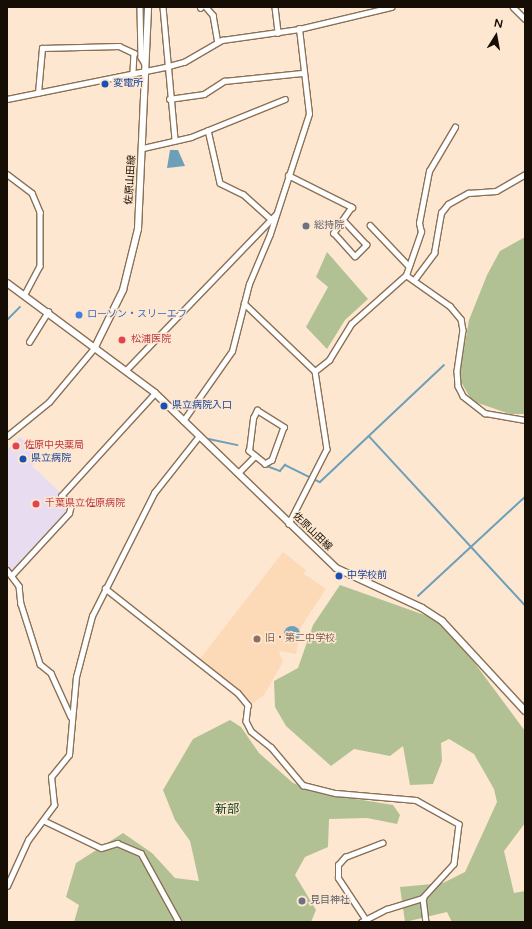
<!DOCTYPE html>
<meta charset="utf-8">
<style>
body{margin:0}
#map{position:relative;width:532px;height:929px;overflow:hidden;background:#fee7d0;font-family:"Varela Round","Noto Sans JP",sans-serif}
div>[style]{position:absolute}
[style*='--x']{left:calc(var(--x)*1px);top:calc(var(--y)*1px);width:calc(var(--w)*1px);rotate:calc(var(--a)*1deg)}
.built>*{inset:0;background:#fcdab7}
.medical>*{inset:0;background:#e8dcf0}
.forest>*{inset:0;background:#b2c193}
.water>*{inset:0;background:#6ca0b8}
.round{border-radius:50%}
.stream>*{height:1.5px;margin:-0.75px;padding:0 0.75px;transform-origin:0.75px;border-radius:0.75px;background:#6ca0b8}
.roads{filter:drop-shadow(1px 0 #8a7156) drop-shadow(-1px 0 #8a7156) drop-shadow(0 1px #8a7156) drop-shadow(0 -1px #8a7156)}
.minor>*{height:4.5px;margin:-2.25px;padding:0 2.25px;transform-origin:2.25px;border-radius:2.25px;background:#fff}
.major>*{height:6px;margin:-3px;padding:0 3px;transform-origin:3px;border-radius:3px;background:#fff}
.dots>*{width:11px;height:11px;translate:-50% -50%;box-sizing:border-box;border:2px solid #fee7d0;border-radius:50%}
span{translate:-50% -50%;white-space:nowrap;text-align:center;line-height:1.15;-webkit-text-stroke:3px #fee7d0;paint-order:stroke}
.transit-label{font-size:10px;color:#164399}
.left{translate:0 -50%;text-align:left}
.street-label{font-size:10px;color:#160d04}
.worship-label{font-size:10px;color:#5b616d}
.shop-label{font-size:10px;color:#366cbe}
.health-label{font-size:10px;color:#be3a42}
.education-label{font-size:10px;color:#785e54}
.quarter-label{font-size:12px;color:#013513}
.frame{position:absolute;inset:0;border:8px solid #160d04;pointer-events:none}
.north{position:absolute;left:476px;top:16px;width:40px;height:40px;-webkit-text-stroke:3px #fee7d0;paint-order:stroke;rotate:11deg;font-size:11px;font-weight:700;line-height:16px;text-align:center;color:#160d04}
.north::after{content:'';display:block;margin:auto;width:14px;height:18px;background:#160d04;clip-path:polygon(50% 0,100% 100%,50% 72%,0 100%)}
</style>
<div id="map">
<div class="built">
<div style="clip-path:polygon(283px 552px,306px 570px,304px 574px,326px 589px,301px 627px,296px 654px,279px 651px,283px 662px,264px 695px,253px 703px,199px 660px)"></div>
</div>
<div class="medical">
<div style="clip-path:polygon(20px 437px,42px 456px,32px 466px,61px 493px,57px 497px,69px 507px,13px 572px,7px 567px,7px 449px)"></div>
</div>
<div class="forest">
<div style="clip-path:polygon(525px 237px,525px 414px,510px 414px,472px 401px,461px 382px,461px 366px,469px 320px,487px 275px,500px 251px)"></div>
<div style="clip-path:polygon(327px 252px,368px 299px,345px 320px,327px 349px,306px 327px,328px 287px,316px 277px)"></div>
<div style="clip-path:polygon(340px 585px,433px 618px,468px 654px,525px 731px,525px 823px,504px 851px,514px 893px,525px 891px,525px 922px,452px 922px,447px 912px,405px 922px,400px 887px,443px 883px,465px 872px,497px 802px,494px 789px,474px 754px,449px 739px,441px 743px,442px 761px,433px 784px,410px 785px,403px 746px,390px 756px,354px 749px,331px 766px,286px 726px,275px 707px,274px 681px,298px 668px,313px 625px)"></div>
<div style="clip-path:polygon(230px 720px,241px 727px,259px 753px,293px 783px,319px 793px,393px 805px,400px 815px,397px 824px,367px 818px,329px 819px,328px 847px,305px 857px,295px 875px,316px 910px,311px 922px,74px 922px,79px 905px,66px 897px,76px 863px,123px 833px,152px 853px,175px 878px,199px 881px,190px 841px,175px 820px,163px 790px,193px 739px)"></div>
</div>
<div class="water">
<div style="clip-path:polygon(170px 150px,178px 150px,185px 166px,167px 168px)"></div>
<div class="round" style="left:284px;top:626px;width:16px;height:16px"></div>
</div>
<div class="stream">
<div style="--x:7;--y:320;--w:18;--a:-45"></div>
<div style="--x:369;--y:436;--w:230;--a:47.3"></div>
<div style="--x:209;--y:439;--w:29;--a:12"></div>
<div style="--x:267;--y:466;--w:14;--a:21"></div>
<div style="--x:280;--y:471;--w:8;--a:-50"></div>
<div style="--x:285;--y:465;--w:39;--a:26"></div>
<div style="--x:320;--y:482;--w:170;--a:-43.3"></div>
<div style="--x:418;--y:596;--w:146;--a:-42.8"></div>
<div style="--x:524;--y:703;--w:1;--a:-45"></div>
</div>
<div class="roads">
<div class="minor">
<div style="--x:140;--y:7;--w:50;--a:88.9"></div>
<div style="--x:141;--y:57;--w:8;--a:60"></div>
<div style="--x:163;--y:7;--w:134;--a:84.8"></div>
<div style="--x:206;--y:7;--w:11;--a:49"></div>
<div style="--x:213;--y:15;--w:27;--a:80"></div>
<div style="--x:275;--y:7;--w:26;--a:83"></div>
<div style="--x:513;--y:7;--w:17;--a:45"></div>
<div style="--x:200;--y:8;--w:1;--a:-45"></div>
<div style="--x:38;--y:93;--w:45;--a:-84.9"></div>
<div style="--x:42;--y:48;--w:77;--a:-1.5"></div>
<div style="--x:119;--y:46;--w:17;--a:25"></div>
<div style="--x:134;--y:53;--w:20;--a:93"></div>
<div style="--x:7;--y:99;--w:161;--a:-11.4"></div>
<div style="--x:165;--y:67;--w:20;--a:-15"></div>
<div style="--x:184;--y:62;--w:44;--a:-30.1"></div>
<div style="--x:222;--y:40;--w:78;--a:-8.1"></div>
<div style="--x:299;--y:29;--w:95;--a:-13.4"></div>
<div style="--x:169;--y:99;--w:35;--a:-8"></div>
<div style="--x:204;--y:94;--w:24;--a:-33"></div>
<div style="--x:224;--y:81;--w:78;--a:-5.9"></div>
<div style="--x:208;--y:130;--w:54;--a:77.2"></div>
<div style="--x:220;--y:183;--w:25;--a:26"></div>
<div style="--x:243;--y:194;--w:38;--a:42"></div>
<div style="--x:143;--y:148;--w:49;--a:-12.9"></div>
<div style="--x:191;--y:137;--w:101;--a:-22"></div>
<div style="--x:7;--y:174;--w:31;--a:37"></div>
<div style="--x:32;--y:193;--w:21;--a:67"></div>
<div style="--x:40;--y:212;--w:54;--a:90"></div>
<div style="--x:40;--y:266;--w:32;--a:118"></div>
<div style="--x:288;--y:175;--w:72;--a:26.6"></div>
<div style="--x:352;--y:207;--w:32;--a:125"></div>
<div style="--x:334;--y:233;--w:31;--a:48"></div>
<div style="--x:355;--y:256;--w:16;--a:-45"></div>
<div style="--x:366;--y:245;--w:34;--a:-133"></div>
<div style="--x:370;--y:225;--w:55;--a:46.5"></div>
<div style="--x:406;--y:275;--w:54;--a:35.2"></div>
<div style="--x:450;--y:306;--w:17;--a:50"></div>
<div style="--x:461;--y:319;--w:11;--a:80"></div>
<div style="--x:463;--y:330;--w:41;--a:98.3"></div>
<div style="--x:457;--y:371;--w:15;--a:86"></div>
<div style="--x:458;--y:386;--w:11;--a:63"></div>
<div style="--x:463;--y:396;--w:28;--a:38"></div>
<div style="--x:485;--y:413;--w:41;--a:9.9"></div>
<div style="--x:414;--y:280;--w:34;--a:-53"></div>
<div style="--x:434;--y:253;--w:41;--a:-80.1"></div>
<div style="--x:441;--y:213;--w:11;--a:-52"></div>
<div style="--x:448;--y:204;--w:23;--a:-29"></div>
<div style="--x:468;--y:193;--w:28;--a:-4"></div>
<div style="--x:496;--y:191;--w:34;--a:-30"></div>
<div style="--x:244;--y:303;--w:98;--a:43.8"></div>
<div style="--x:315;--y:371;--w:79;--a:81.3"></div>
<div style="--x:327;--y:449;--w:84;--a:116.9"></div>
<div style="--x:29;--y:342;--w:36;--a:-58"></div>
<div style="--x:126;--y:370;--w:215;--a:-46.1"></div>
<div style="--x:315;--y:371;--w:18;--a:-38"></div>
<div style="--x:329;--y:360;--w:42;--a:-58.6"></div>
<div style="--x:351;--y:324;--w:74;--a:-41.7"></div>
<div style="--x:406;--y:275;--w:46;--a:-70.8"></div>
<div style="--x:421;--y:232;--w:9;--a:-103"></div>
<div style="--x:419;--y:223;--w:53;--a:-79.1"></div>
<div style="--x:429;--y:171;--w:51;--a:-59.4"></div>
<div style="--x:257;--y:410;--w:32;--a:32"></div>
<div style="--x:284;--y:427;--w:35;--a:110"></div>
<div style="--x:272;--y:460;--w:8;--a:150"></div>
<div style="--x:265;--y:464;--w:21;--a:-141"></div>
<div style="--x:249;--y:451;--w:33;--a:-83"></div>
<div style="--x:253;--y:418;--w:9;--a:-63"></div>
<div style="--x:183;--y:421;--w:85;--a:-55"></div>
<div style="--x:232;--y:351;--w:69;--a:-75.8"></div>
<div style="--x:249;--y:284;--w:54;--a:-67.2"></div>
<div style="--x:270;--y:234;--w:126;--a:-72"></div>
<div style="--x:309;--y:114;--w:86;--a:-96.7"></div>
<div style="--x:7;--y:436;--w:54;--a:-39"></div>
<div style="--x:49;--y:402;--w:72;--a:-50.1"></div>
<div style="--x:238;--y:473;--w:24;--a:-45"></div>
<div style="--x:7;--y:570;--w:20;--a:53"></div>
<div style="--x:19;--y:586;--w:18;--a:84"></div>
<div style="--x:21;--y:604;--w:63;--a:72.4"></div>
<div style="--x:40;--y:664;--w:14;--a:39"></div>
<div style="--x:51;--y:673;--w:48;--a:65.6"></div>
<div style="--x:12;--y:575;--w:84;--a:-47.4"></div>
<div style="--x:69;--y:513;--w:8;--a:-76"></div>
<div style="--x:71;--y:505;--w:13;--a:-138"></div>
<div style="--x:61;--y:496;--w:139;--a:-47.6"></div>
<div style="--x:105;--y:588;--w:169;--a:38.3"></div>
<div style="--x:238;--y:693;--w:16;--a:50"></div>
<div style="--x:248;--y:705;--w:16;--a:97"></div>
<div style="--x:246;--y:721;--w:11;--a:63"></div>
<div style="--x:251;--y:731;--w:26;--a:39"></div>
<div style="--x:271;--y:747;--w:50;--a:49.9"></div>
<div style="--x:303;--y:785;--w:34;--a:14"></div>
<div style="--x:336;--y:793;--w:80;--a:5"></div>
<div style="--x:416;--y:800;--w:49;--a:29.2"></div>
<div style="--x:459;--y:824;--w:40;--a:97.1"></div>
<div style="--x:454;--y:864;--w:46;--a:132.4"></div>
<div style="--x:423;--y:898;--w:24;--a:83"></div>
<div style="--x:45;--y:821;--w:62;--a:25.7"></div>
<div style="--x:101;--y:848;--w:17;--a:-17"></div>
<div style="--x:117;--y:843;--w:26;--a:23"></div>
<div style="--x:141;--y:853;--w:79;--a:61.2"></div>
<div style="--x:7;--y:886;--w:51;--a:-65.5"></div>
<div style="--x:28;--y:840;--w:44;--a:-53.4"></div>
<div style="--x:54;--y:805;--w:28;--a:-96"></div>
<div style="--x:51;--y:777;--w:28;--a:-51"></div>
<div style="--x:69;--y:755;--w:78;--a:-84.9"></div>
<div style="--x:76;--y:677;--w:63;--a:-75.3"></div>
<div style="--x:92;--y:616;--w:138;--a:-63.2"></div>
<div style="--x:154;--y:493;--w:73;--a:-51.7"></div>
<div style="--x:365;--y:919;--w:49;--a:-123.4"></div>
<div style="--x:338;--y:878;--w:13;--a:-90"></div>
<div style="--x:338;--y:865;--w:11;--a:-49"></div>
<div style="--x:345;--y:857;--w:40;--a:-21"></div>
<div style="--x:361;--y:922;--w:29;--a:-27"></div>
<div style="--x:387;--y:909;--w:38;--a:-17"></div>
</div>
<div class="major">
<div style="--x:7;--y:283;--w:184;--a:36.6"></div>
<div style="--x:155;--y:393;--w:252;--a:44"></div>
<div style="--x:336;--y:568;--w:95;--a:24.9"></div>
<div style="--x:422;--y:608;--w:24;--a:33"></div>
<div style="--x:442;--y:621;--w:122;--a:47.3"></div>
<div style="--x:95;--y:347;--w:64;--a:-63.8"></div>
<div style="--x:123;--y:290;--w:63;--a:-76.2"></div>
<div style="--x:138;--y:229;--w:222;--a:-87.4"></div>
</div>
</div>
<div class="dots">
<div style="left:105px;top:84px;background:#1a4fb4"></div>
<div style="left:306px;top:226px;background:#6b7280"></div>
<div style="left:79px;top:315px;background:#3f7fe0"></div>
<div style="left:122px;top:340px;background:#e0444e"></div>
<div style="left:164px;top:406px;background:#1a4fb4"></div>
<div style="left:16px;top:446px;background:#e0444e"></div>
<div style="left:23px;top:459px;background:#1a4fb4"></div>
<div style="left:36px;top:504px;background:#e0444e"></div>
<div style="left:339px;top:576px;background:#1a4fb4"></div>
<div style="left:257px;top:639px;background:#8d6e63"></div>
<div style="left:302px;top:901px;background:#6b7280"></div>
</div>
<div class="transit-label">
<span class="left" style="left:113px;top:84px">変電所</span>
<span class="left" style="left:172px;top:406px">県立病院入口</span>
<span class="left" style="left:31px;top:459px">県立病院</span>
<span class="left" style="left:347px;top:576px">中学校前</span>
</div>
<div class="street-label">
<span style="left:131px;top:180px;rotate:-86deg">佐原山田線</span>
<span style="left:312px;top:532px;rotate:44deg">佐原山田線</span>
</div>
<div class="worship-label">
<span class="left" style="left:314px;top:226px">総持院</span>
<span class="left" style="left:310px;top:901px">見目神社</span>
</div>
<div class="shop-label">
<span class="left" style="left:87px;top:315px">ローソン・スリーエフ</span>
</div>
<div class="health-label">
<span class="left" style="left:131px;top:340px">松浦医院</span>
<span class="left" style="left:24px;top:446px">佐原中央薬局</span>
<span class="left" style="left:45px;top:504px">千葉県立佐原病院</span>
</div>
<div class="education-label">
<span class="left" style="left:265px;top:639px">旧・第二中学校</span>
</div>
<div class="quarter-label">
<span style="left:227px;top:810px">新部</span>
</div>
<div class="frame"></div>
<div class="north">N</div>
</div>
